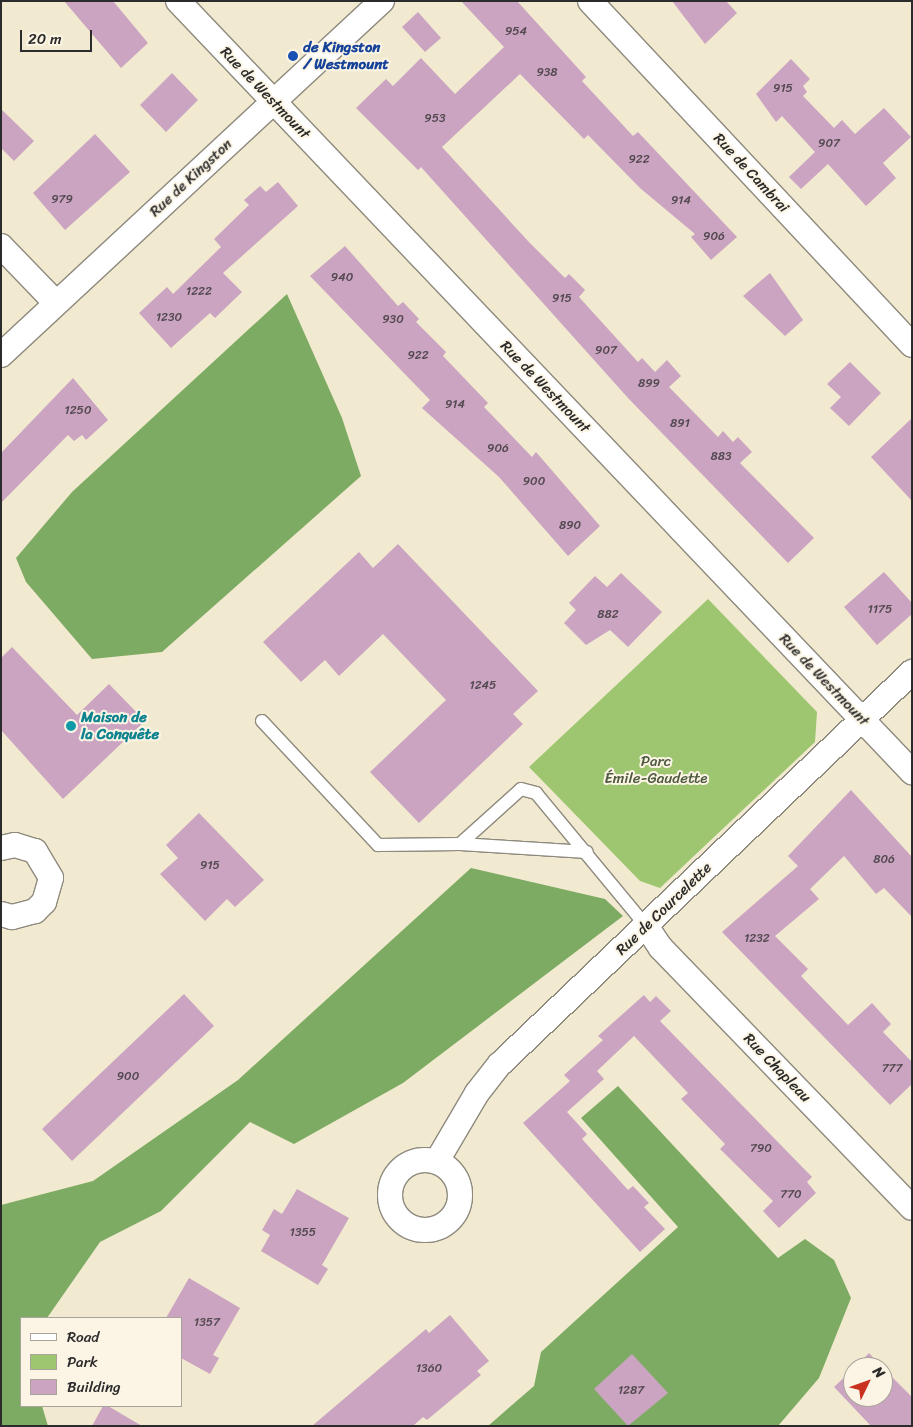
<!DOCTYPE html>
<meta charset="utf-8">
<style>
body{margin:0}
#map{position:relative;width:913px;height:1427px;overflow:hidden;background:#f2ead0;font-family:Sriracha,sans-serif}
div>[style]{position:absolute}
[style*='--x']{left:calc(var(--x)*1px);top:calc(var(--y)*1px);width:calc(var(--w)*1px);rotate:calc(var(--a)*1deg)}
.green>*{inset:0;background:#9ec671}
.forest>*{inset:0;background:#7eab63}
.building>*{inset:0;background:#cba4c1}
.roads{filter:drop-shadow(1px 0 #8e8a7e) drop-shadow(-1px 0 #8e8a7e) drop-shadow(0 1px #8e8a7e) drop-shadow(0 -1px #8e8a7e)}
.lane>*{height:12px;margin:-6px;padding:0 6px;transform-origin:6px;border-radius:6px;background:#fff}
.street>*{height:24px;margin:-12px;padding:0 12px;transform-origin:12px;border-radius:12px;background:#fff}
.street>.ring{margin:-12px;padding:0;box-sizing:content-box;background:none;border:24px solid #fff;border-radius:50%}
.dots>*{width:14px;height:14px;translate:-50% -50%;box-sizing:border-box;border:2px solid #fcf5e5;border-radius:50%}
span{translate:-50% -50%;white-space:nowrap;text-align:center;line-height:1.15;-webkit-text-stroke:4px #fcf5e5;paint-order:stroke}
.number-label{font-size:12px;color:#534950}
.number-label span{-webkit-text-stroke-width:0}
.transit-label{font-size:15px;color:#164399;font-weight:700}
.left{translate:0 -50%;text-align:left}
.street-label{font-size:15px;color:#2b2b2b}
.culture-label{font-size:15px;color:#0d838f;font-weight:700}
.park-label{font-size:15px;color:#4e5a40}
.frame{position:absolute;inset:0;border:2px solid #2b2b2b;pointer-events:none}
.legend{position:absolute;left:20px;top:1317px;width:162px;height:90px;box-sizing:border-box;background:#fcf5e5;border:1px solid #a8a49b;margin:0;padding:6px 9px;list-style:none;font-size:15px;color:#2b2b2b}
.legend li{display:flex;align-items:center;gap:10px;height:25px}
.legend b{width:25px;border:1px solid #a8a49b}
.north{position:absolute;left:843px;top:1357px;width:50px;height:50px;box-sizing:border-box;background:#fcf5e5;border:1px solid #a8a49b;border-radius:50%;rotate:48deg;font-size:14px;font-weight:700;line-height:20px;text-align:center;color:#2b2b2b}
.north::after{content:'';display:block;margin:auto;width:18px;height:22px;background:#c8321e;clip-path:polygon(50% 0,100% 100%,50% 72%,0 100%)}
.scale{position:absolute;left:20px;top:30px;width:72px;height:22px;box-sizing:border-box;border:2px solid #2b2b2b;border-top:0;padding-left:6px;font-size:15px;line-height:18px;white-space:nowrap;color:#2b2b2b;-webkit-text-stroke:4px #fcf5e5;paint-order:stroke}
</style>
<div id="map">
<div class="green">
<div style="clip-path:polygon(708px 599px,817px 712px,815px 742px,660px 888px,640px 881px,529px 767px)"></div>
</div>
<div class="forest">
<div style="clip-path:polygon(287px 294px,342px 418px,361px 476px,162px 652px,92px 659px,26px 582px,16px 558px,72px 492px)"></div>
<div style="clip-path:polygon(471px 868px,605px 899px,623px 916px,403px 1083px,294px 1144px,250px 1122px,161px 1211px,100px 1242px,47px 1318px,21px 1318px,21px 1406px,42px 1406px,48px 1426px,1px 1426px,1px 1205px,93px 1181px,238px 1080px)"></div>
<div style="clip-path:polygon(618px 1086px,778px 1258px,805px 1239px,834px 1260px,851px 1298px,819px 1378px,778px 1426px,488px 1426px,534px 1386px,541px 1352px,678px 1227px,581px 1118px)"></div>
</div>
<div class="building">
<div style="clip-path:polygon(64px 1px,113px 1px,148px 43px,121px 68px)"></div>
<div style="clip-path:polygon(461px 1px,517px 1px,586px 77px,582px 81px,633px 136px,638px 132px,737px 237px,711px 260px,691px 237px,695px 234px,640px 188px,588px 135px,584px 139px,520px 74px,442px 147px,528px 241px,565px 278px,569px 274px,585px 290px,579px 297px,638px 362px,642px 358px,655px 372px,667px 360px,681px 376px,669px 387px,718px 437px,723px 431px,733px 442px,738px 437px,752px 452px,740px 463px,814px 538px,788px 563px,628px 398px,421px 167px,418px 170px,356px 108px,386px 79px,393px 86px,421px 58px,455px 94px,504px 47px)"></div>
<div style="clip-path:polygon(672px 1px,726px 1px,737px 13px,705px 44px)"></div>
<div style="clip-path:polygon(418px 12px,441px 38px,425px 52px,402px 27px)"></div>
<div style="clip-path:polygon(791px 59px,810px 79px,803px 86px,807px 92px,803px 96px,834px 128px,842px 120px,855px 134px,884px 108px,911px 137px,883px 163px,896px 178px,866px 206px,828px 164px,801px 189px,789px 177px,815px 152px,782px 116px,776px 122px,756px 94px)"></div>
<div style="clip-path:polygon(172px 73px,198px 100px,166px 132px,140px 105px)"></div>
<div style="clip-path:polygon(1px 109px,34px 141px,14px 161px,1px 148px)"></div>
<div style="clip-path:polygon(95px 134px,130px 172px,65px 230px,33px 193px)"></div>
<div style="clip-path:polygon(278px 182px,298px 206px,223px 273px,242px 292px,215px 318px,210px 313px,171px 348px,139px 313px,167px 287px,173px 294px,221px 247px,214px 239px,249px 205px,244px 200px,260px 186px,266px 192px)"></div>
<div style="clip-path:polygon(345px 246px,398px 306px,403px 302px,419px 319px,416px 322px,446px 352px,443px 356px,488px 403px,484px 407px,532px 457px,536px 452px,600px 526px,568px 556px,499px 477px,422px 408px,430px 400px,310px 276px)"></div>
<div style="clip-path:polygon(770px 273px,803px 320px,785px 336px,743px 296px)"></div>
<div style="clip-path:polygon(850px 362px,881px 393px,849px 426px,830px 408px,841px 397px,827px 384px)"></div>
<div style="clip-path:polygon(73px 378px,108px 420px,86px 440px,82px 435px,74px 441px,68px 435px,1px 503px,1px 453px)"></div>
<div style="clip-path:polygon(912px 418px,912px 501px,871px 457px)"></div>
<div style="clip-path:polygon(398px 544px,538px 691px,513px 714px,523px 724px,419px 823px,370px 772px,446px 700px,383px 634px,339px 676px,325px 660px,301px 682px,263px 642px,359px 552px,373px 568px)"></div>
<div style="clip-path:polygon(884px 572px,912px 603px,912px 614px,877px 645px,844px 607px)"></div>
<div style="clip-path:polygon(621px 573px,662px 612px,628px 647px,610px 630px,586px 645px,564px 623px,576px 610px,569px 603px,595px 576px,607px 587px)"></div>
<div style="clip-path:polygon(12px 647px,77px 715px,109px 684px,145px 721px,63px 799px,1px 730px,1px 658px)"></div>
<div style="clip-path:polygon(851px 790px,912px 857px,912px 917px,884px 888px,876px 894px,844px 856px,810px 889px,819px 899px,775px 936px,808px 969px,801px 976px,848px 1025px,872px 1003px,891px 1024px,883px 1032px,912px 1062px,912px 1084px,890px 1105px,722px 932px,798px 866px,788px 856px)"></div>
<div style="clip-path:polygon(199px 813px,264px 880px,235px 907px,227px 899px,205px 921px,160px 874px,178px 858px,166px 845px)"></div>
<div style="clip-path:polygon(184px 994px,214px 1026px,72px 1161px,42px 1129px)"></div>
<div style="clip-path:polygon(644px 995px,650px 1002px,656px 996px,671px 1011px,660px 1021px,812px 1177px,807px 1182px,816px 1193px,779px 1228px,763px 1211px,773px 1201px,720px 1149px,725px 1144px,681px 1099px,688px 1093px,634px 1036px,597px 1071px,604px 1079px,567px 1112px,587px 1134px,582px 1139px,628px 1190px,633px 1186px,649px 1203px,644px 1207px,665px 1229px,640px 1252px,523px 1123px,570px 1081px,564px 1075px,603px 1040px,598px 1036px)"></div>
<div style="clip-path:polygon(297px 1189px,349px 1218px,322px 1265px,328px 1269px,318px 1285px,261px 1251px,270px 1235px,262px 1230px,274px 1209px,282px 1214px)"></div>
<div style="clip-path:polygon(189px 1278px,240px 1308px,213px 1355px,219px 1358px,210px 1374px,181px 1358px,181px 1318px,166px 1318px)"></div>
<div style="clip-path:polygon(450px 1315px,489px 1361px,477px 1371px,481px 1375px,427px 1420px,423px 1417px,413px 1426px,312px 1426px,426px 1329px,429px 1333px)"></div>
<div style="clip-path:polygon(869px 1353px,882px 1367px,855px 1367px)"></div>
<div style="clip-path:polygon(632px 1354px,668px 1393px,628px 1426px,594px 1389px)"></div>
<div style="clip-path:polygon(883px 1368px,912px 1397px,912px 1426px,871px 1426px,834px 1387px,853px 1369px,853px 1397px,883px 1397px)"></div>
<div style="clip-path:polygon(103px 1406px,108px 1406px,142px 1426px,92px 1426px)"></div>
</div>
<div class="roads">
<div class="lane">
<div style="--x:262;--y:721;--w:170;--a:46.9"></div>
<div style="--x:378;--y:845;--w:82;--a:-0.7"></div>
<div style="--x:460;--y:844;--w:127;--a:3.6"></div>
<div style="--x:460;--y:844;--w:82;--a:-42"></div>
<div style="--x:521;--y:789;--w:16;--a:15"></div>
<div style="--x:536;--y:793;--w:173;--a:50.4"></div>
</div>
<div class="street">
<div style="--x:178;--y:1;--w:1065;--a:46.41"></div>
<div style="--x:590;--y:1;--w:471;--a:46.9"></div>
<div style="--x:1;--y:246;--w:79;--a:46"></div>
<div style="--x:1;--y:355;--w:520;--a:-42.9"></div>
<div style="--x:1;--y:848;--w:14;--a:-12"></div>
<div style="--x:15;--y:845;--w:21;--a:17"></div>
<div style="--x:35;--y:851;--w:31;--a:59"></div>
<div style="--x:51;--y:878;--w:25;--a:106"></div>
<div style="--x:44;--y:902;--w:13;--a:135"></div>
<div style="--x:35;--y:911;--w:24;--a:165"></div>
<div style="--x:12;--y:917;--w:11;--a:-165"></div>
<div style="--x:646;--y:926;--w:27;--a:56"></div>
<div style="--x:661;--y:948;--w:361;--a:46"></div>
<div class="ring" style="left:390px;top:1160px;width:46px;height:46px"></div>
<div style="--x:437;--y:1161;--w:79;--a:-59.5"></div>
<div style="--x:477;--y:1093;--w:37;--a:-52"></div>
<div style="--x:500;--y:1064;--w:569;--a:-43.58"></div>
</div>
</div>
<div class="dots">
<div style="left:293px;top:56px;background:#1a4fb4"></div>
<div style="left:71px;top:726px;background:#0f9aa8"></div>
</div>
<div class="number-label">
<span style="left:516px;top:32px">954</span>
<span style="left:547px;top:73px">938</span>
<span style="left:783px;top:89px">915</span>
<span style="left:435px;top:119px">953</span>
<span style="left:829px;top:144px">907</span>
<span style="left:639px;top:160px">922</span>
<span style="left:62px;top:200px">979</span>
<span style="left:681px;top:201px">914</span>
<span style="left:714px;top:237px">906</span>
<span style="left:342px;top:278px">940</span>
<span style="left:199px;top:292px">1222</span>
<span style="left:562px;top:299px">915</span>
<span style="left:169px;top:318px">1230</span>
<span style="left:393px;top:320px">930</span>
<span style="left:606px;top:351px">907</span>
<span style="left:418px;top:356px">922</span>
<span style="left:649px;top:384px">899</span>
<span style="left:455px;top:405px">914</span>
<span style="left:78px;top:411px">1250</span>
<span style="left:680px;top:424px">891</span>
<span style="left:498px;top:449px">906</span>
<span style="left:721px;top:457px">883</span>
<span style="left:534px;top:482px">900</span>
<span style="left:570px;top:526px">890</span>
<span style="left:880px;top:610px">1175</span>
<span style="left:608px;top:615px">882</span>
<span style="left:483px;top:686px">1245</span>
<span style="left:884px;top:860px">806</span>
<span style="left:210px;top:866px">915</span>
<span style="left:757px;top:939px">1232</span>
<span style="left:892px;top:1069px">777</span>
<span style="left:128px;top:1077px">900</span>
<span style="left:761px;top:1149px">790</span>
<span style="left:791px;top:1195px">770</span>
<span style="left:303px;top:1233px">1355</span>
<span style="left:207px;top:1323px">1357</span>
<span style="left:429px;top:1369px">1360</span>
<span style="left:631px;top:1391px">1287</span>
</div>
<div class="transit-label">
<span class="left" style="left:303px;top:56px">de Kingston<br>/ Westmount</span>
</div>
<div class="street-label">
<span style="left:265px;top:93px;rotate:46deg">Rue de Westmount</span>
<span style="left:751px;top:173px;rotate:47deg">Rue de Cambrai</span>
<span style="left:191px;top:178px;rotate:-43deg">Rue de Kingston</span>
<span style="left:545px;top:387px;rotate:46deg">Rue de Westmount</span>
<span style="left:824px;top:680px;rotate:46deg">Rue de Westmount</span>
<span style="left:664px;top:909px;rotate:-44deg">Rue de Courcelette</span>
<span style="left:777px;top:1068px;rotate:46deg">Rue Chapleau</span>
</div>
<div class="culture-label">
<span class="left" style="left:81px;top:726px">Maison de<br>la Conquête</span>
</div>
<div class="park-label">
<span style="left:656px;top:770px">Parc<br>Émile-Gaudette</span>
</div>
<div class="frame"></div>
<ul class="legend">
<li><b style="height:6px;background:#fff"></b>Road</li>
<li><b style="height:14px;background:#9ec671"></b>Park</li>
<li><b style="height:14px;background:#cba4c1"></b>Building</li>
</ul>
<div class="north">N</div>
<div class="scale">20 m</div>
</div>
